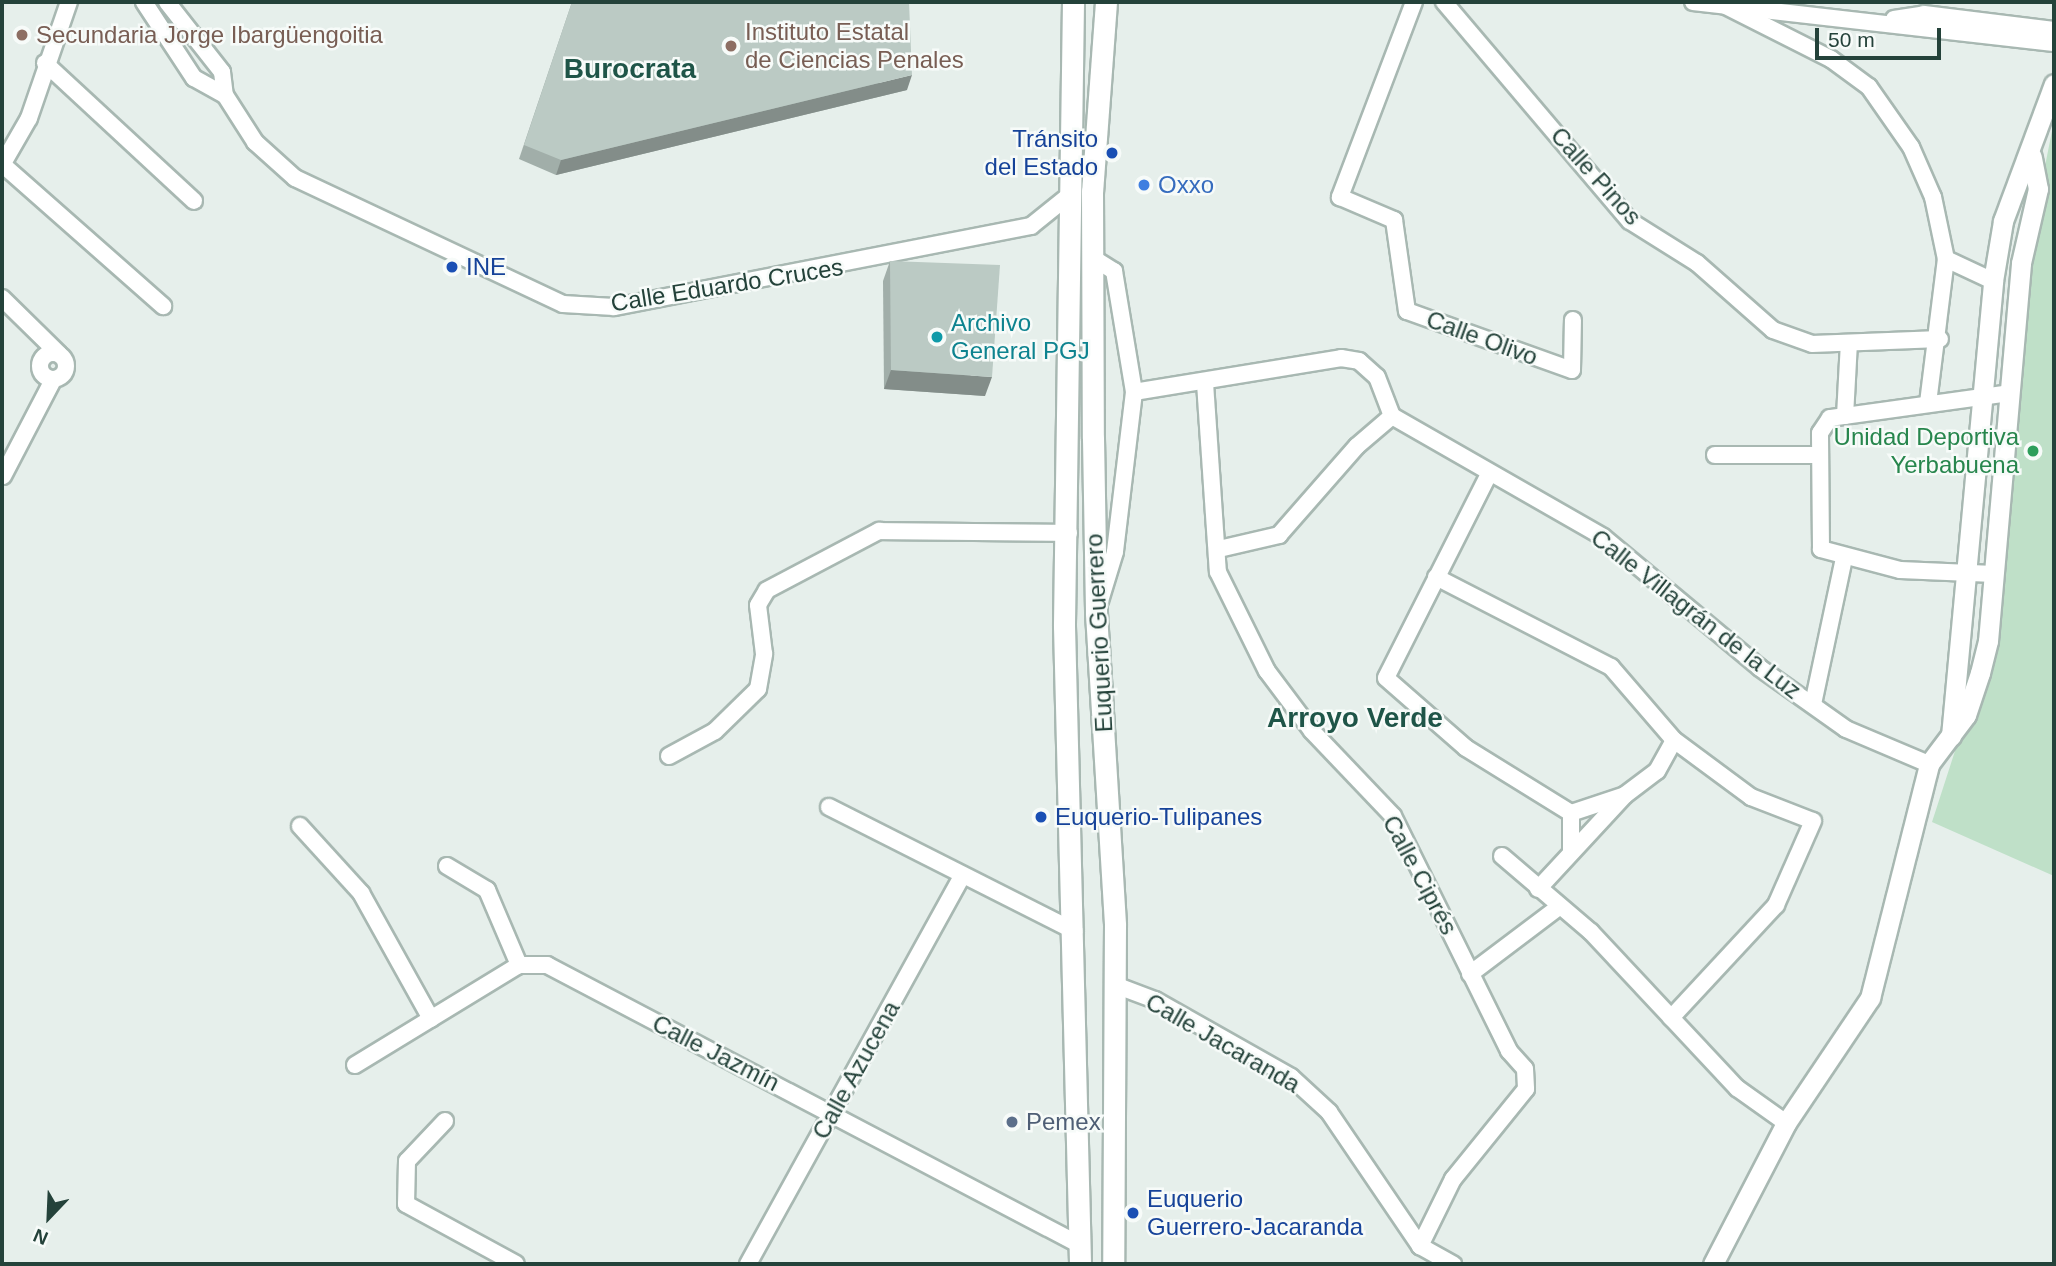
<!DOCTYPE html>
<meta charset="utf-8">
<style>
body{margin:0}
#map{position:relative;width:2056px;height:1266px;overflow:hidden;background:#e6efeb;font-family:Arial,sans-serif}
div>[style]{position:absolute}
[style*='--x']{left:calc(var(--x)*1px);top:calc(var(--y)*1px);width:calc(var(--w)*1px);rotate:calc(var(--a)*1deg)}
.green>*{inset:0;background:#bfe0c8}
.roads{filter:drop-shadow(2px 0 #a8b8b2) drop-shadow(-2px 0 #a8b8b2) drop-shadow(0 2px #a8b8b2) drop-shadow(0 -2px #a8b8b2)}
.minor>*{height:16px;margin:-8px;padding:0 8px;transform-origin:8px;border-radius:8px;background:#fff}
.minor>.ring{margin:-8px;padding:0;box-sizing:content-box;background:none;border:16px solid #fff;border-radius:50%}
.tertiary>*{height:19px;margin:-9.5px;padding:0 9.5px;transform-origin:9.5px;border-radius:9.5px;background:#fff}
.secondary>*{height:21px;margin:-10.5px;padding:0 10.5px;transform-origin:10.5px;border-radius:10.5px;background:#fff}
.wall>*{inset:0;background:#a1aea9}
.shaded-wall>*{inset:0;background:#838d89}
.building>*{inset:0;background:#bbcac4}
.dots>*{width:19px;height:19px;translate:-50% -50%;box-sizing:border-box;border:4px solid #f7fbf9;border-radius:50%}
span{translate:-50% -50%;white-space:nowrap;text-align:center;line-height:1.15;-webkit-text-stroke:5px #f7fbf9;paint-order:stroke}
.education-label{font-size:24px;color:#785e54}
.left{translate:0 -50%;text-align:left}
.transit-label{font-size:24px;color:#164399}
.right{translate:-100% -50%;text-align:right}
.street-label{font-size:24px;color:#24423a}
.shop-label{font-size:24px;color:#366cbe}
.culture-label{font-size:24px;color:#0d838f}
.leisure-label{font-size:24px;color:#27864d}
.service-label{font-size:24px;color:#4e5e75}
.quarter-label{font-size:28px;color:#1f5548;font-weight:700}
.frame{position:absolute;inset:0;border:4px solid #24423a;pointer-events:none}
.north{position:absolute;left:14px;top:1182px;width:70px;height:70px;-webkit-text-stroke:5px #f7fbf9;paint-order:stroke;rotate:203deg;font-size:19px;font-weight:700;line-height:28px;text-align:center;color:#24423a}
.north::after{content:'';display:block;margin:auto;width:24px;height:32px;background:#24423a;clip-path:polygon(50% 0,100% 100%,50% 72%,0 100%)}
.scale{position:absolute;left:1815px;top:28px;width:126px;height:32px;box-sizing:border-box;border:4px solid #24423a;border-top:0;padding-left:9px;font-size:21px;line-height:24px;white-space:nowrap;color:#24423a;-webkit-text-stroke:5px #f7fbf9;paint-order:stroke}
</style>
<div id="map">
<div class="green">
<div style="clip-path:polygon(2054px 121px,2054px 876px,1932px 822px,1977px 683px,2020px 291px)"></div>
</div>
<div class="roads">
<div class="minor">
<div style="--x:144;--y:2;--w:91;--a:56.7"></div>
<div style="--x:194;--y:78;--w:35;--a:29"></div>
<div style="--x:167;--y:2;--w:89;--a:51.8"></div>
<div style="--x:222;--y:72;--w:23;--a:83"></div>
<div style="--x:225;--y:95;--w:56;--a:57.4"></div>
<div style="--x:255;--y:142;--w:54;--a:42"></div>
<div style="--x:295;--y:178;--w:296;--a:25.2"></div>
<div style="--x:563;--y:304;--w:51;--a:3.4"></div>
<div style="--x:614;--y:307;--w:425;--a:-11"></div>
<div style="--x:1031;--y:226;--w:51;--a:-38.7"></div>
<div style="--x:1414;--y:2;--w:209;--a:110.8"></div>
<div style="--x:1340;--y:197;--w:59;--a:23.1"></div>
<div style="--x:1394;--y:220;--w:92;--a:81.9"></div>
<div style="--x:1407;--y:311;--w:175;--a:19.7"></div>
<div style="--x:1572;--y:370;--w:50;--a:-88.9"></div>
<div style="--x:1444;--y:2;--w:287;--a:49.7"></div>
<div style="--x:1630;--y:221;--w:79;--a:32.1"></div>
<div style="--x:1697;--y:263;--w:101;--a:41.4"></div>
<div style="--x:1773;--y:330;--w:41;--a:19.7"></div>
<div style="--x:1812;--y:344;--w:128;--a:-2.2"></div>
<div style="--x:1693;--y:2;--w:363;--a:6.5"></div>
<div style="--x:1722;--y:4;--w:122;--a:26.8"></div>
<div style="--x:1831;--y:59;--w:47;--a:36.4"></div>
<div style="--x:1869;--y:87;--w:73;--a:55"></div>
<div style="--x:1911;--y:147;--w:55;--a:66.3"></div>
<div style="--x:1933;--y:197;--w:63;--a:78.2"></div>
<div style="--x:1946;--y:259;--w:52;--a:25.1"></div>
<div style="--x:1894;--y:19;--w:30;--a:-9"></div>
<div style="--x:1924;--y:14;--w:131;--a:7"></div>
<div style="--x:45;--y:63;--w:203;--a:42.8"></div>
<div style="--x:2;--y:164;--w:215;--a:41.4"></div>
<div style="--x:2;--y:165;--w:54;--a:-60.1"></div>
<div style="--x:29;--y:118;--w:123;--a:-71"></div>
<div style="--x:1093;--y:258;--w:25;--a:32"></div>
<div style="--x:1114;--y:271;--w:123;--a:80.6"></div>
<div style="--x:1134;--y:392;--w:161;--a:96.8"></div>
<div style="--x:1115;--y:552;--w:51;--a:107"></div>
<div style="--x:2;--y:298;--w:80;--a:44.5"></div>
<div class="ring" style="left:40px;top:353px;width:10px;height:10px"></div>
<div style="--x:1205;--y:383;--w:189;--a:86.1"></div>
<div style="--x:1218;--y:572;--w:110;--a:63.7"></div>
<div style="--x:1267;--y:671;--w:75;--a:53.1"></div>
<div style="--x:1312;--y:731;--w:117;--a:46.4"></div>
<div style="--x:1393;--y:816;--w:262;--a:63.7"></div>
<div style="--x:1509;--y:1051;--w:24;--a:48"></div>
<div style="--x:1525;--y:1069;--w:20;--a:87"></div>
<div style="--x:1526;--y:1089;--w:116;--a:129"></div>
<div style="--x:1453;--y:1179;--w:75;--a:116.2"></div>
<div style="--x:1134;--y:392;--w:210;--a:-9.3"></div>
<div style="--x:1341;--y:358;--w:18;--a:9"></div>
<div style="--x:1359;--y:361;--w:24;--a:42"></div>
<div style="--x:1377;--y:377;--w:42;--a:69"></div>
<div style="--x:1392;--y:416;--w:243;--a:29.8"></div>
<div style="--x:1603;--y:537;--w:204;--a:39.8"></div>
<div style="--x:1760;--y:668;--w:105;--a:35.3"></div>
<div style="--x:1846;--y:729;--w:90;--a:22.9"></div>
<div style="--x:1928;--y:403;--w:145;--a:-82.9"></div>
<div style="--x:1845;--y:416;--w:73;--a:-86.9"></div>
<div style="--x:1715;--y:455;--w:104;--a:0"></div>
<div style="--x:3;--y:476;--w:108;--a:-62.5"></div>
<div style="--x:1488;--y:476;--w:226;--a:116.8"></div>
<div style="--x:1386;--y:678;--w:106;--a:41.2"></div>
<div style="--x:1466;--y:748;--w:123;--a:31.8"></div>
<div style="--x:1571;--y:813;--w:57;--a:-18.4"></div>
<div style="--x:1219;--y:549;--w:62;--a:-13.1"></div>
<div style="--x:1279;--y:535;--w:118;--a:-48.8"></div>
<div style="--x:1357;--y:446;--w:46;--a:-40.6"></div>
<div style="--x:1994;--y:574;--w:94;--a:-177.6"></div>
<div style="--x:1900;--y:570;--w:82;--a:-165.1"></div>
<div style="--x:1821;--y:549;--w:116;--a:-90.5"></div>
<div style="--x:1820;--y:433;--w:18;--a:-56"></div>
<div style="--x:1830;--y:418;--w:182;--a:-7.9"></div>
<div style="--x:1436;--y:577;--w:197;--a:27.2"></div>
<div style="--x:1611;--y:667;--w:96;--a:49.2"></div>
<div style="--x:1674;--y:740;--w:96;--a:36.5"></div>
<div style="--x:1751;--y:797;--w:66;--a:21.2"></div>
<div style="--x:1813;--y:821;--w:92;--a:113.8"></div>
<div style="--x:1776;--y:905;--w:154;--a:132.9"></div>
<div style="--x:1813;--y:704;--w:149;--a:-78"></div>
<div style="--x:669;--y:756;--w:52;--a:-28.5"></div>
<div style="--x:715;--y:731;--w:60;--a:-44.3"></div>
<div style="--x:758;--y:689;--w:36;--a:-80"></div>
<div style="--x:764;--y:654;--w:49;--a:-97"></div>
<div style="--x:758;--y:605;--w:17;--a:-59"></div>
<div style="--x:767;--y:590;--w:127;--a:-27.8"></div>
<div style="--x:879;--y:531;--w:190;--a:0.6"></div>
<div style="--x:829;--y:807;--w:275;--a:26.8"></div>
<div style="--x:1571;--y:813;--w:38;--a:90"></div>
<div style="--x:300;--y:826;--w:91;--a:47.7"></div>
<div style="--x:361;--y:893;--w:144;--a:60.9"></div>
<div style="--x:1502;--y:856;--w:117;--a:40.5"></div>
<div style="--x:1591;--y:932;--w:214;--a:46.9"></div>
<div style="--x:1737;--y:1088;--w:60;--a:35.5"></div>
<div style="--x:447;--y:866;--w:47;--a:31"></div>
<div style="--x:487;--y:890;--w:82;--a:66.9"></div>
<div style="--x:1538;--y:889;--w:128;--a:-47.2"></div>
<div style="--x:1625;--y:795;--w:40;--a:-37"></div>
<div style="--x:1657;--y:771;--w:35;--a:-61"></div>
<div style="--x:1470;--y:974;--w:111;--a:-37"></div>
<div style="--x:1115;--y:985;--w:43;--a:20.6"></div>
<div style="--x:1155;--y:1000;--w:156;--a:29.5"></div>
<div style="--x:1291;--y:1077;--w:52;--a:42.6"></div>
<div style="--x:1329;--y:1112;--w:162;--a:55.8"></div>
<div style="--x:1420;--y:1246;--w:38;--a:29"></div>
<div style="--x:355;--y:1065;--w:192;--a:-31.4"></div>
<div style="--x:519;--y:965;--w:28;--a:0"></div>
<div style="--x:547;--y:965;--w:602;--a:27.71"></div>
<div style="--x:445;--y:1121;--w:55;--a:133.5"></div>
<div style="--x:407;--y:1161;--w:43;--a:91.3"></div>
<div style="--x:406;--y:1204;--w:125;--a:28.6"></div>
<div style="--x:748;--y:1264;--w:443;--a:-61.1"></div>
</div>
<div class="tertiary">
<div style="--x:1951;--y:736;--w:457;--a:-84.7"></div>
<div style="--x:1993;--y:281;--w:61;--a:-80.5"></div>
<div style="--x:2003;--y:221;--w:146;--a:-69.6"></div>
<div style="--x:1713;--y:1264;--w:159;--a:-62.6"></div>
<div style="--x:1786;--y:1123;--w:151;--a:-56.1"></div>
<div style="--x:1870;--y:998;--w:241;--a:-75.8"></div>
<div style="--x:1929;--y:764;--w:61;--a:-52.9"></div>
<div style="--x:1966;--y:715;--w:44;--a:-71.6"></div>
<div style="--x:1980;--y:673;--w:33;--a:-76"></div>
<div style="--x:1988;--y:641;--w:379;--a:-85"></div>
<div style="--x:2021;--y:263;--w:76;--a:-77.1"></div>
<div style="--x:2038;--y:189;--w:33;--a:-101"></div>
</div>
<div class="secondary">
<div style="--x:1073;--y:2;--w:624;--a:90.83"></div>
<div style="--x:1064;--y:626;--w:638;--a:88.56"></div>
<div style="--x:1106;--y:2;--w:190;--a:94.2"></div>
<div style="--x:1092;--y:191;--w:247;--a:89.8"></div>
<div style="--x:1093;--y:438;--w:175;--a:89"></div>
<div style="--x:1096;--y:613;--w:313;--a:86.5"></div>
<div style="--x:1115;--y:925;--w:339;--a:90.3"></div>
</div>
</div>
<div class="wall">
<div style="clip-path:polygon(572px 2px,907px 90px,556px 175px,519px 159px)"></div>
<div style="clip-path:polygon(890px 261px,985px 396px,884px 389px,883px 281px)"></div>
</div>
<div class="shaded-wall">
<div style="clip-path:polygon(912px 75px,907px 90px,556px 175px,561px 160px)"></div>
<div style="clip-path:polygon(891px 370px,992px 377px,985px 396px,884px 389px)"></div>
</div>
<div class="building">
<div style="clip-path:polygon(572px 2px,909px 2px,912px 75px,561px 160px,524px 145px)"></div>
<div style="clip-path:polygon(890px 261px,1000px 265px,992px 377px,891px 370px)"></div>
</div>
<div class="dots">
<div style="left:22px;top:35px;background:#8d6e63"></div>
<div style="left:731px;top:46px;background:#8d6e63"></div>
<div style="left:1112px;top:153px;background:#1a4fb4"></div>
<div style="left:1144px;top:185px;background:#3f7fe0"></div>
<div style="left:452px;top:267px;background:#1a4fb4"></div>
<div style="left:937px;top:337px;background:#0f9aa8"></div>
<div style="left:2033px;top:451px;background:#2e9e5b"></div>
<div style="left:1041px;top:817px;background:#1a4fb4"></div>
<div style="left:1012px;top:1122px;background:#5c6f8a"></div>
<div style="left:1133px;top:1213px;background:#1a4fb4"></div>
</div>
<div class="education-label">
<span class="left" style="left:745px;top:46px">Instituto Estatal<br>de Ciencias Penales</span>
<span class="left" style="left:36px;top:35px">Secundaria Jorge Ibargüengoitia</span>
</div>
<div class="transit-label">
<span class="right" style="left:1098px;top:153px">Tránsito<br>del Estado</span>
<span class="left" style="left:466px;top:267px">INE</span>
<span class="left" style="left:1055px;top:817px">Euquerio-Tulipanes</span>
<span class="left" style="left:1147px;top:1213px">Euquerio<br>Guerrero-Jacaranda</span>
</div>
<div class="street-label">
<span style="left:1596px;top:176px;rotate:48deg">Calle Pinos</span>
<span style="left:727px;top:285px;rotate:-9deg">Calle Eduardo Cruces</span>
<span style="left:1482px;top:338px;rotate:20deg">Calle Olivo</span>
<span style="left:1696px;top:614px;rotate:38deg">Calle Villagrán de la Luz</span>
<span style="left:1099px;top:633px;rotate:-93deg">Euquerio Guerrero</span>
<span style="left:1420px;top:875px;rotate:62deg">Calle Ciprés</span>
<span style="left:1223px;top:1043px;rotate:30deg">Calle Jacaranda</span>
<span style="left:716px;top:1053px;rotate:27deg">Calle Jazmín</span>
<span style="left:856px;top:1070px;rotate:-61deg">Calle Azucena</span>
</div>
<div class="shop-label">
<span class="left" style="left:1158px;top:185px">Oxxo</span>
</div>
<div class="culture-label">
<span class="left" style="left:951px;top:337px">Archivo<br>General PGJ</span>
</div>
<div class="leisure-label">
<span class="right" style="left:2019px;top:451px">Unidad Deportiva<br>Yerbabuena</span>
</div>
<div class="service-label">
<span class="left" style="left:1026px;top:1122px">Pemex</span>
</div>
<div class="quarter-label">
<span style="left:630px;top:69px">Burocrata</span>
<span style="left:1355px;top:718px">Arroyo Verde</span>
</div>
<div class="frame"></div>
<div class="north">N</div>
<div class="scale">50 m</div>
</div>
